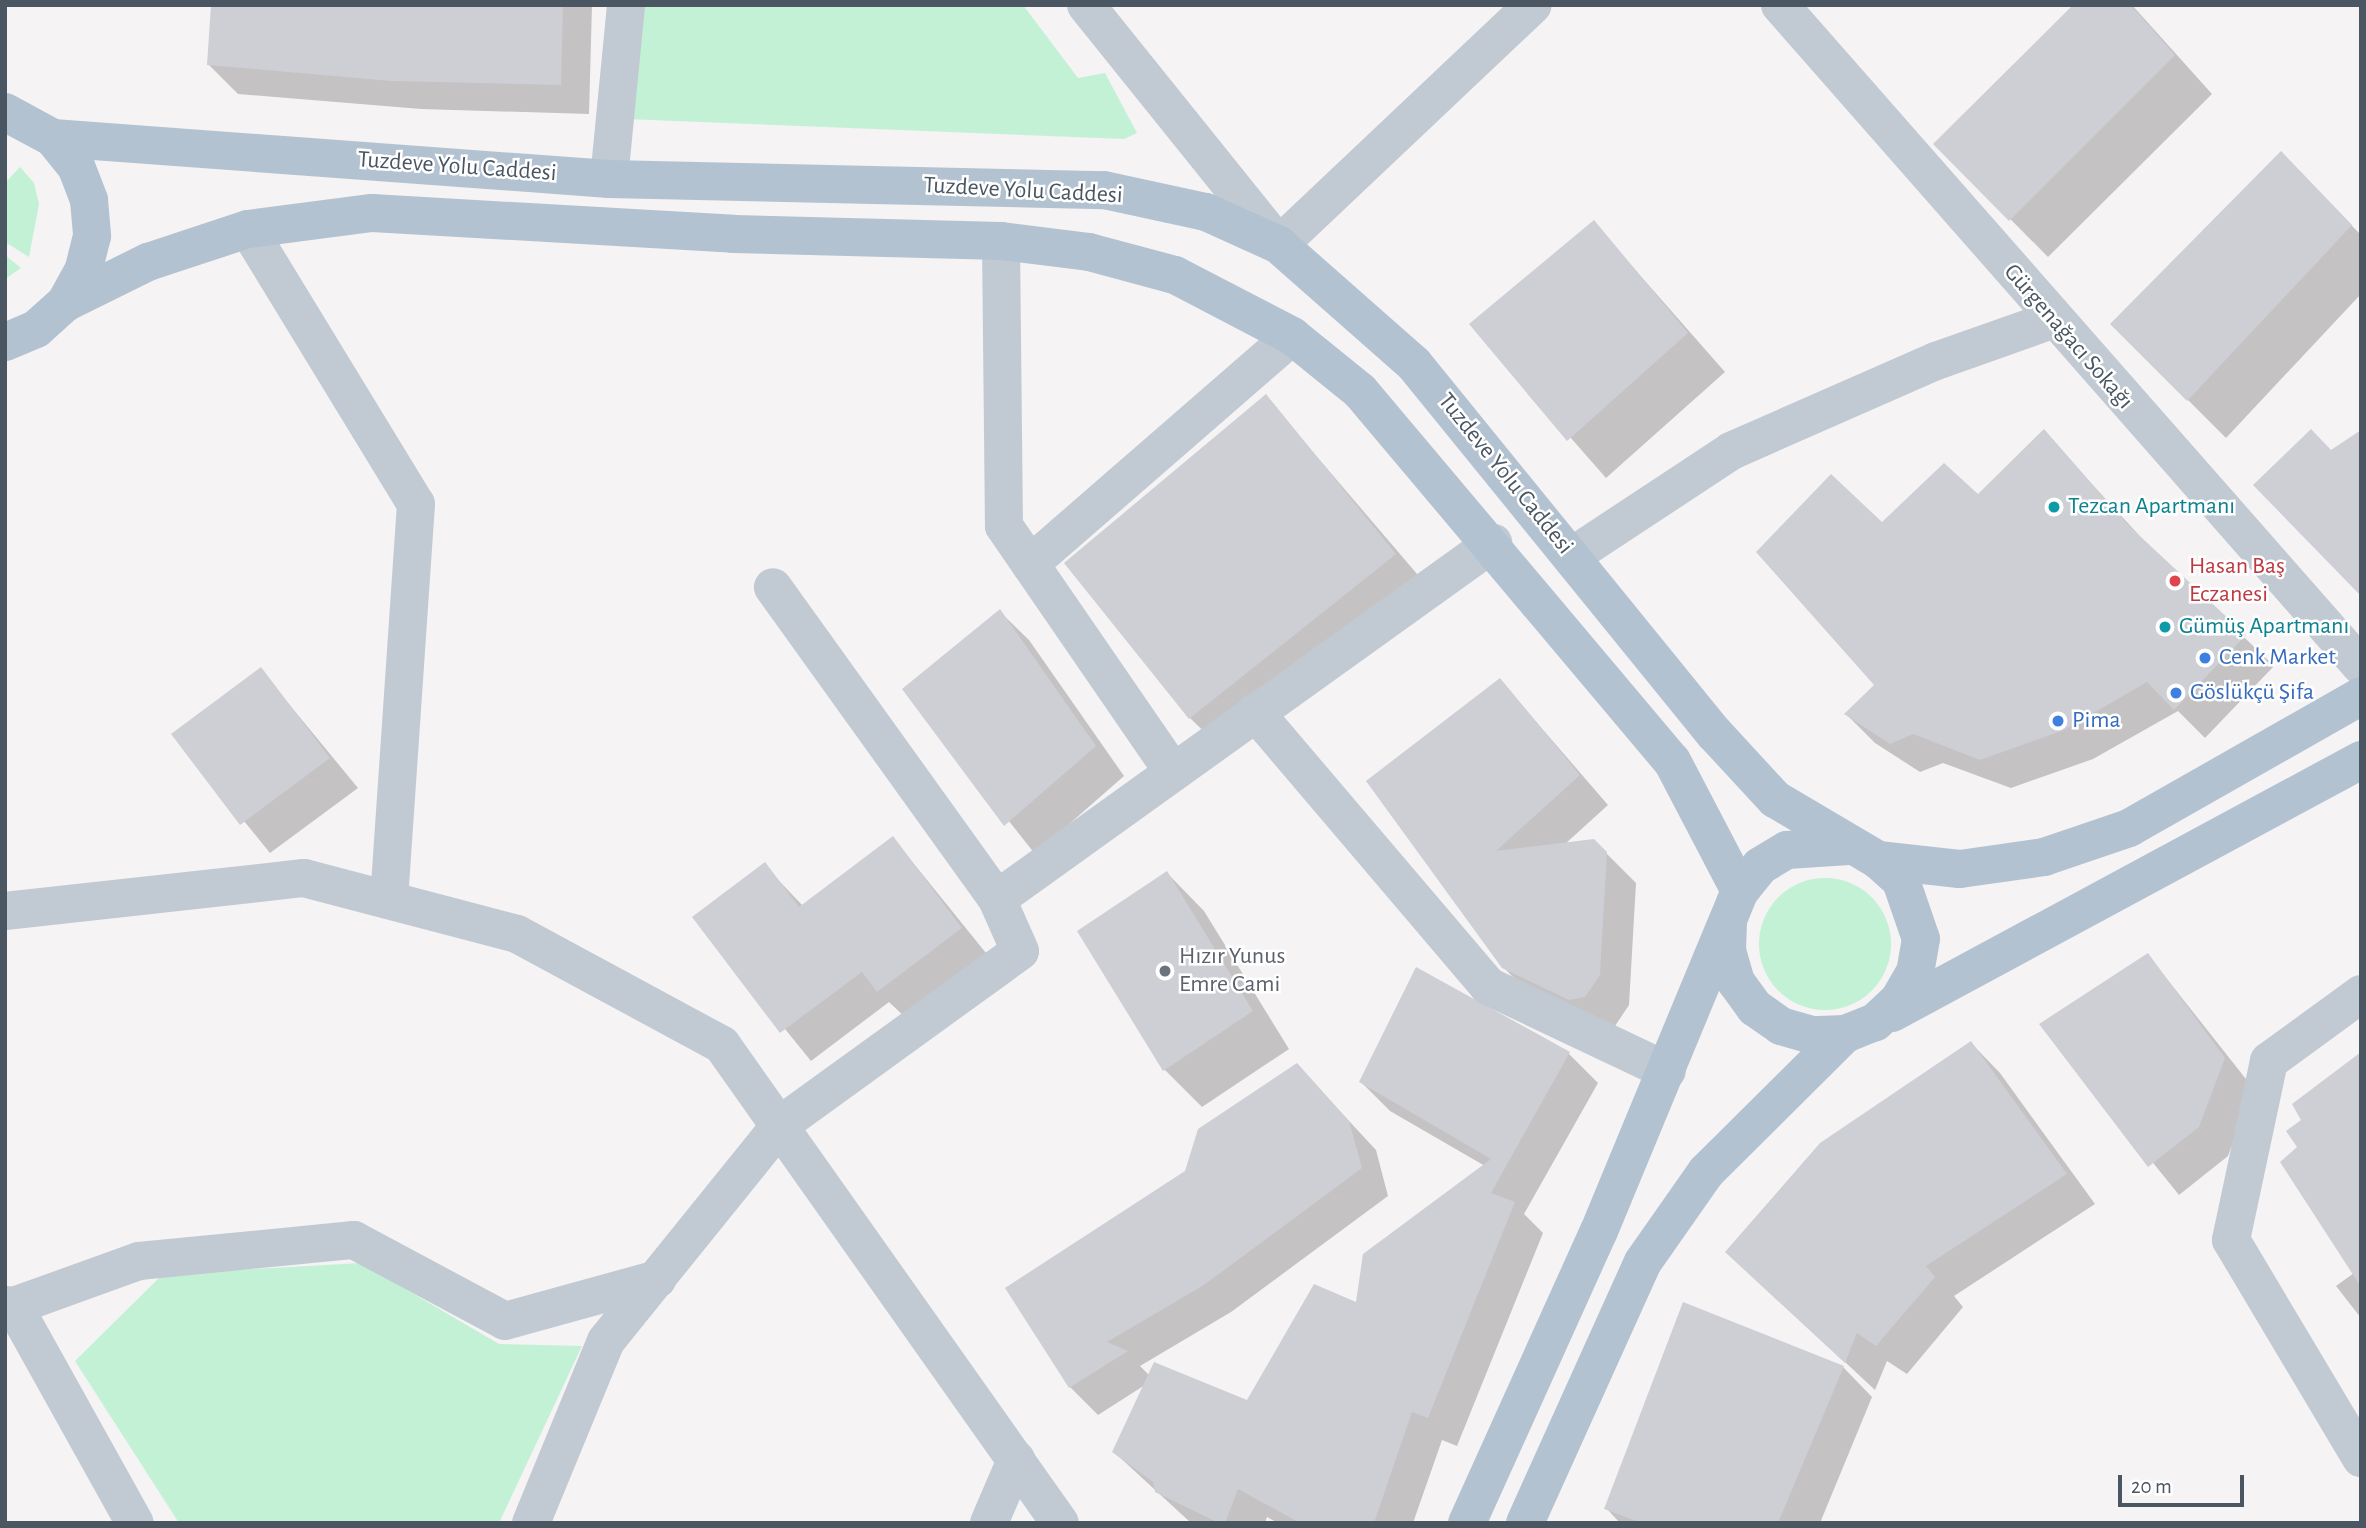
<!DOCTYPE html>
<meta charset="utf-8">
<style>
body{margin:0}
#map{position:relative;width:2366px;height:1528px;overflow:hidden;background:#f5f3f3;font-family:"Alegreya Sans",sans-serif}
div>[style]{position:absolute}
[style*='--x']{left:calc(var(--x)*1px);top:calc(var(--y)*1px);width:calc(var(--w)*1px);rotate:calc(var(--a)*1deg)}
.green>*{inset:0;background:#c3f1d5}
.round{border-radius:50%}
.shadow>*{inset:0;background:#0003}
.building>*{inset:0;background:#cdcfd5}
.minor>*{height:38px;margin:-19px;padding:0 19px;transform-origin:19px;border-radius:19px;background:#c1cad2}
.major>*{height:38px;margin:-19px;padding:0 19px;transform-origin:19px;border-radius:19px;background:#b3c2d1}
.dots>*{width:19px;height:19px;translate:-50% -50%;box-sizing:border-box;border:4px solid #fff;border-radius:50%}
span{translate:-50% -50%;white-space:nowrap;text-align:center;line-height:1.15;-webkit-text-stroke:5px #fff;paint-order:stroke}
.street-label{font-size:24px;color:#4a5661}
.culture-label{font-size:24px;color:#0d838f}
.left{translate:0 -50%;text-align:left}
.health-label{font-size:24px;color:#be3a42}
.shop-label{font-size:24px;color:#366cbe}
.worship-label{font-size:24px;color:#5b616d}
.frame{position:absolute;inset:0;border:7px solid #4a5661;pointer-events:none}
.scale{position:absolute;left:2118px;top:1475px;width:126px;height:32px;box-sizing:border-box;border:4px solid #4a5661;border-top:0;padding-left:9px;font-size:21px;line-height:24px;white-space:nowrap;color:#4a5661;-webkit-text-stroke:5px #fff;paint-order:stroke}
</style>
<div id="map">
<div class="green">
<div style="clip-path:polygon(642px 5px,1023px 5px,1078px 78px,1105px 73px,1137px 133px,1124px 139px,626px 119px)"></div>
<div style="clip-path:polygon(20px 167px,34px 183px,39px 204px,29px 257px,5px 242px,5px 183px)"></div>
<div style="clip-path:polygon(5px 255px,21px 268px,5px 279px)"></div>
<div class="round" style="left:1759px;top:878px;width:132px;height:132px"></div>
<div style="clip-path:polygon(361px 1263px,499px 1344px,582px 1346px,499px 1523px,179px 1523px,75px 1361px,163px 1274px)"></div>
</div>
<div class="shadow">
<div style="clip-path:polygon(213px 5px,592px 5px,589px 114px,421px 109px,238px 94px,209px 65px)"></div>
<div style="clip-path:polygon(2076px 5px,2132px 5px,2212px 94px,2048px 257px,1936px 144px)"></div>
<div style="clip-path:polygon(2319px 192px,2361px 235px,2361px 294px,2226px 438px,2112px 324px)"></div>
<div style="clip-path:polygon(1594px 223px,1725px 372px,1606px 478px,1471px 324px)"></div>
<div style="clip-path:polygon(1265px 396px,1429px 588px,1224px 751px,1190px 718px)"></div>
<div style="clip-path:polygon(2044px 432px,2148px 545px,2274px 666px,2205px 738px,2178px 711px,2093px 759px,2011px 788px,1943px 763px,1920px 772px,1875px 743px,1846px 714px,1877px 685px,1882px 524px,1978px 496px)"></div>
<div style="clip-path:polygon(999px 611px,1029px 640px,1124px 776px,1035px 854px,904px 689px)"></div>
<div style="clip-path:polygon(260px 669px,358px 788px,270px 853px,173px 734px)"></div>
<div style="clip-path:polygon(1500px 680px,1608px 805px,1565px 844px,1594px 841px,1636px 883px,1629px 1005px,1615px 1026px,1533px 997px,1503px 967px,1369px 781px)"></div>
<div style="clip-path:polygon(893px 838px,990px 958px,908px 1020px,889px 1002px,811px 1061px,694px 917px,764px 865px,803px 906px)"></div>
<div style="clip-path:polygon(1167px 873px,1204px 911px,1289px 1049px,1202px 1107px,1164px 1069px)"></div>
<div style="clip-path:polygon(2148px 955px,2253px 1088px,2228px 1156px,2179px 1195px,2042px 1025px)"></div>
<div style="clip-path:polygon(1417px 969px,1569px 1054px,1598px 1083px,1524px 1214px,1543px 1233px,1457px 1446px,1442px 1440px,1413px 1523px,1278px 1523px,1267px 1517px,1265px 1523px,1191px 1523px,1114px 1452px,1145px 1385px,1098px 1415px,1070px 1387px,1007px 1288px,1187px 1172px,1297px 1065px,1376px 1150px,1388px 1196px,1231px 1312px,1140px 1366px,1149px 1375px,1248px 1403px,1357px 1305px,1485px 1166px,1390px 1111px,1361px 1082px)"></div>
<div style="clip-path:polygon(1971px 1043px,2000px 1073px,2095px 1204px,1954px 1296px,1963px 1307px,1907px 1374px,1887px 1361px,1875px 1390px,1727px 1252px)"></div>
<div style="clip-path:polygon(2361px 1054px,2361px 1318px,2336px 1286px,2354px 1273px,2300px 1147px,2304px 1120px)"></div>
<div style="clip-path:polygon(1843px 1367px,1872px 1397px,1820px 1523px,1620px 1523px,1606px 1508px)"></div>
</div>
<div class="building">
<div style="clip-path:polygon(211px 5px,563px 5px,561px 85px,391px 81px,207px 65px)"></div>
<div style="clip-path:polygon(2073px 5px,2131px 5px,2175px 55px,2009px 221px,1933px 144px)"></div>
<div style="clip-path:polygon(2281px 151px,2352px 225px,2187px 401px,2110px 324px)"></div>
<div style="clip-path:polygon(1594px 220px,1688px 333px,1567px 441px,1469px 324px)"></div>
<div style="clip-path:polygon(1266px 394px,1396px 554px,1189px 719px,1064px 563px)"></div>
<div style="clip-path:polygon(2044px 429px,2127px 524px,2246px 635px,2174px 710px,2147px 682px,2064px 730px,1980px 760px,1913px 734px,1890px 744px,1844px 714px,1874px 685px,1756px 552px,1831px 474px,1882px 522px,1944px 463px,1978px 494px)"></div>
<div style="clip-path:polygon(2311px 429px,2331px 450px,2361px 430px,2361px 596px,2253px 485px)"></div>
<div style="clip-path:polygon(1000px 609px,1096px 746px,1004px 826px,902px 689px)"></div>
<div style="clip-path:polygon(261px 667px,330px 758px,240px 825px,171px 734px)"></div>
<div style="clip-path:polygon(1500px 678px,1580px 775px,1496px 851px,1594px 839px,1607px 852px,1600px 975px,1585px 997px,1569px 1000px,1502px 968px,1366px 781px)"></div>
<div style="clip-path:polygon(893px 836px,962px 928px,877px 992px,862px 972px,780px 1033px,692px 917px,765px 862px,799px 907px)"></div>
<div style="clip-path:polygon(1167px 871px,1253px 1011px,1163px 1071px,1077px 931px)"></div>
<div style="clip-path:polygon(2148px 953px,2225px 1058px,2199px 1127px,2148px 1167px,2039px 1024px)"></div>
<div style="clip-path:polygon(1416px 967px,1570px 1052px,1491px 1193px,1515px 1202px,1428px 1418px,1412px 1412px,1374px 1523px,1300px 1523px,1238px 1489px,1225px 1523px,1219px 1523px,1155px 1492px,1153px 1482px,1112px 1452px,1154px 1362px,1247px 1400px,1314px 1284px,1356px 1302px,1363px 1254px,1491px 1159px,1359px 1082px)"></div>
<div style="clip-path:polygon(1971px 1041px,2067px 1174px,1926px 1266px,1935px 1277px,1876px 1346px,1857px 1333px,1845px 1363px,1725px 1252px,1820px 1143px)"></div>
<div style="clip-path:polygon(2361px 1052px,2361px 1287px,2280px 1162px,2297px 1147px,2286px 1131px,2301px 1120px,2292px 1104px)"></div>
<div style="clip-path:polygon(1297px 1063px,1349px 1121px,1362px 1168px,1204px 1285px,1107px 1342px,1128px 1351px,1069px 1388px,1005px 1288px,1185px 1171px,1198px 1129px)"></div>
<div style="clip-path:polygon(1683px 1302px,1844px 1366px,1778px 1523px,1642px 1523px,1604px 1509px)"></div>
</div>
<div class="minor">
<div style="--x:1086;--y:5;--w:308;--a:51.2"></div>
<div style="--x:1279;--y:245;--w:349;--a:-43.4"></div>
<div style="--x:1780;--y:5;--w:880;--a:48.69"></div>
<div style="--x:609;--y:179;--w:175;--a:-84.4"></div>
<div style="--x:248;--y:229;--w:322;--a:58.6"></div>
<div style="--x:416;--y:504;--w:397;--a:93.9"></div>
<div style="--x:1001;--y:241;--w:285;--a:89.4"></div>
<div style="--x:1004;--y:526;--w:298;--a:55.5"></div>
<div style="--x:1572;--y:556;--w:191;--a:-33.4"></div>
<div style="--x:1731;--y:451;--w:224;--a:-23.7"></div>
<div style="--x:1936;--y:361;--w:123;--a:-19.5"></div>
<div style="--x:1030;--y:564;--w:347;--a:-41"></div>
<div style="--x:1255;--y:712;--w:360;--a:49.6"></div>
<div style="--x:1488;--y:986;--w:198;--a:25.4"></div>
<div style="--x:997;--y:899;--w:611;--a:-35.67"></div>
<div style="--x:5;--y:911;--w:301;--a:-6.3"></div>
<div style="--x:304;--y:878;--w:220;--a:14.7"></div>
<div style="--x:517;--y:934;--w:233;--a:28.4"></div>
<div style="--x:722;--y:1045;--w:585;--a:54.74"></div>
<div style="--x:2361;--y:994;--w:114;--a:143.9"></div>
<div style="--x:2269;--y:1061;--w:183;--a:102"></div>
<div style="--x:2231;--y:1240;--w:254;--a:59.2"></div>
<div style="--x:5;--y:1305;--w:9;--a:6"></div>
<div style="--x:14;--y:1306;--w:248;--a:60.9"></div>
<div style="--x:14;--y:1306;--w:133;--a:-19.8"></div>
<div style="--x:139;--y:1261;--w:216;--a:-5.6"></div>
<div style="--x:354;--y:1240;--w:171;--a:28.2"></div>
<div style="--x:505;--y:1321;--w:158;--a:-15.4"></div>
<div style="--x:531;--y:1523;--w:197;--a:-67.6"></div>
<div style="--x:606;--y:1341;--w:277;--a:-51.1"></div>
<div style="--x:780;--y:1125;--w:296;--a:-35.9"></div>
<div style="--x:1020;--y:951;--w:57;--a:-113.9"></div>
<div style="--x:997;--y:899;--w:384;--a:-125.7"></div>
<div style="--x:989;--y:1523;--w:69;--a:-66.8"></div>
</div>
<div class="major">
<div style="--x:5;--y:112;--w:55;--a:28.4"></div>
<div style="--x:53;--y:138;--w:36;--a:51"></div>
<div style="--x:76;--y:166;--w:36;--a:69"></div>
<div style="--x:89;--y:200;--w:36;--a:85"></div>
<div style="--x:92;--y:236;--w:36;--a:104"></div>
<div style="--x:83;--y:271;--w:37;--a:119"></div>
<div style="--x:65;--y:303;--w:39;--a:138"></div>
<div style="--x:36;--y:329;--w:34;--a:157"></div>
<div style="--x:53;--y:138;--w:558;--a:4.22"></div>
<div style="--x:609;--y:179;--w:495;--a:1.3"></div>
<div style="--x:1104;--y:190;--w:104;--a:12.2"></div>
<div style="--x:1206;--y:212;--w:80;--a:24.3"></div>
<div style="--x:1279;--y:245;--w:180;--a:41.4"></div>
<div style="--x:1414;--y:364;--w:476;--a:50.9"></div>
<div style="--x:1714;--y:733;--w:90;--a:47.3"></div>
<div style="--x:1775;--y:799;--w:120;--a:30.6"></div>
<div style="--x:1878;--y:860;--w:31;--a:42"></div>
<div style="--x:1901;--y:881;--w:61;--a:71"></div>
<div style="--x:1921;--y:939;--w:34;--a:100"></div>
<div style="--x:1915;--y:972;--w:32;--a:120"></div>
<div style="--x:1899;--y:1000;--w:33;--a:137"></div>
<div style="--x:1875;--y:1022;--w:32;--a:158"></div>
<div style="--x:1845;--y:1034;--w:33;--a:178"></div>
<div style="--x:1812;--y:1035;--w:32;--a:-164"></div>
<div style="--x:1781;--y:1026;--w:32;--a:-145"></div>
<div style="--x:1755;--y:1008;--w:32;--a:-126"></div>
<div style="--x:1736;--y:982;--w:32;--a:-106"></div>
<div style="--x:1727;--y:951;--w:31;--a:-88"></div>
<div style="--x:1728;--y:920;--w:31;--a:-68"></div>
<div style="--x:1740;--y:891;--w:32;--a:-51"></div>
<div style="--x:1760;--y:866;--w:31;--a:-31"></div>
<div style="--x:1787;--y:850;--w:62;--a:-3.7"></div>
<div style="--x:65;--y:303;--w:93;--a:-26.3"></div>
<div style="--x:148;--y:262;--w:105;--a:-18.3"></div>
<div style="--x:248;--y:229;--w:125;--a:-7.4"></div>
<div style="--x:372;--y:213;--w:362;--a:3.3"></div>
<div style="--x:733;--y:234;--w:268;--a:1.5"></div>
<div style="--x:1001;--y:241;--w:89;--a:7.1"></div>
<div style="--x:1089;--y:252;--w:89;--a:15"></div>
<div style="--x:1175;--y:275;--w:132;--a:27.5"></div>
<div style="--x:1292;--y:336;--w:87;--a:39"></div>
<div style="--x:1360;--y:391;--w:484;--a:49.9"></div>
<div style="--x:1672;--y:761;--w:147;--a:62.4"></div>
<div style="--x:1878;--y:860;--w:82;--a:6.3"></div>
<div style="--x:1960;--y:869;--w:85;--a:-8.1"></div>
<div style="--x:2044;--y:857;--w:90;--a:-18.8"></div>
<div style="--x:2129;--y:828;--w:267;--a:-29.6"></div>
<div style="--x:1892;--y:1013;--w:533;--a:-28.34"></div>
<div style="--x:1467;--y:1523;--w:320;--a:-65.7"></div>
<div style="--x:1599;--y:1231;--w:331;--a:-67.5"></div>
<div style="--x:1525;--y:1523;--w:286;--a:-65.7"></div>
<div style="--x:1643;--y:1262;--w:110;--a:-55"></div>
<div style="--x:1706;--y:1172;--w:196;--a:-44.8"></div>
</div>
<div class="dots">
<div style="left:2054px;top:507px;background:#0f9aa8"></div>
<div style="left:2175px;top:581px;background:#e0444e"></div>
<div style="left:2165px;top:627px;background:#0f9aa8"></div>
<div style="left:2205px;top:658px;background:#3f7fe0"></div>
<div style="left:2176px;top:693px;background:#3f7fe0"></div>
<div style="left:2058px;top:721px;background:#3f7fe0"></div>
<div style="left:1165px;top:971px;background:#6b7280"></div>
</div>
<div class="street-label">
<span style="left:457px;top:167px;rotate:4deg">Tuzdeve Yolu Caddesi</span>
<span style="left:1023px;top:191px;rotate:3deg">Tuzdeve Yolu Caddesi</span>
<span style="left:2068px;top:337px;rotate:49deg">Gürgenağacı Sokağı</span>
<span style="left:1505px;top:474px;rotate:51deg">Tuzdeve Yolu Caddesi</span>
</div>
<div class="culture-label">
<span class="left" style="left:2068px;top:507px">Tezcan Apartmanı</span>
<span class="left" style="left:2179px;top:627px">Gümüş Apartmanı</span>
</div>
<div class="health-label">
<span class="left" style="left:2189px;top:581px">Hasan Baş<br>Eczanesi</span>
</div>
<div class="shop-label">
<span class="left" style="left:2219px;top:658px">Cenk Market</span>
<span class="left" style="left:2190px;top:693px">Göslükçü Şifa</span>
<span class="left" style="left:2072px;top:721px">Pima</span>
</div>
<div class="worship-label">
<span class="left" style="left:1179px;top:971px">Hızır Yunus<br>Emre Cami</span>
</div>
<div class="frame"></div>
<div class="scale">20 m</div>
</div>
